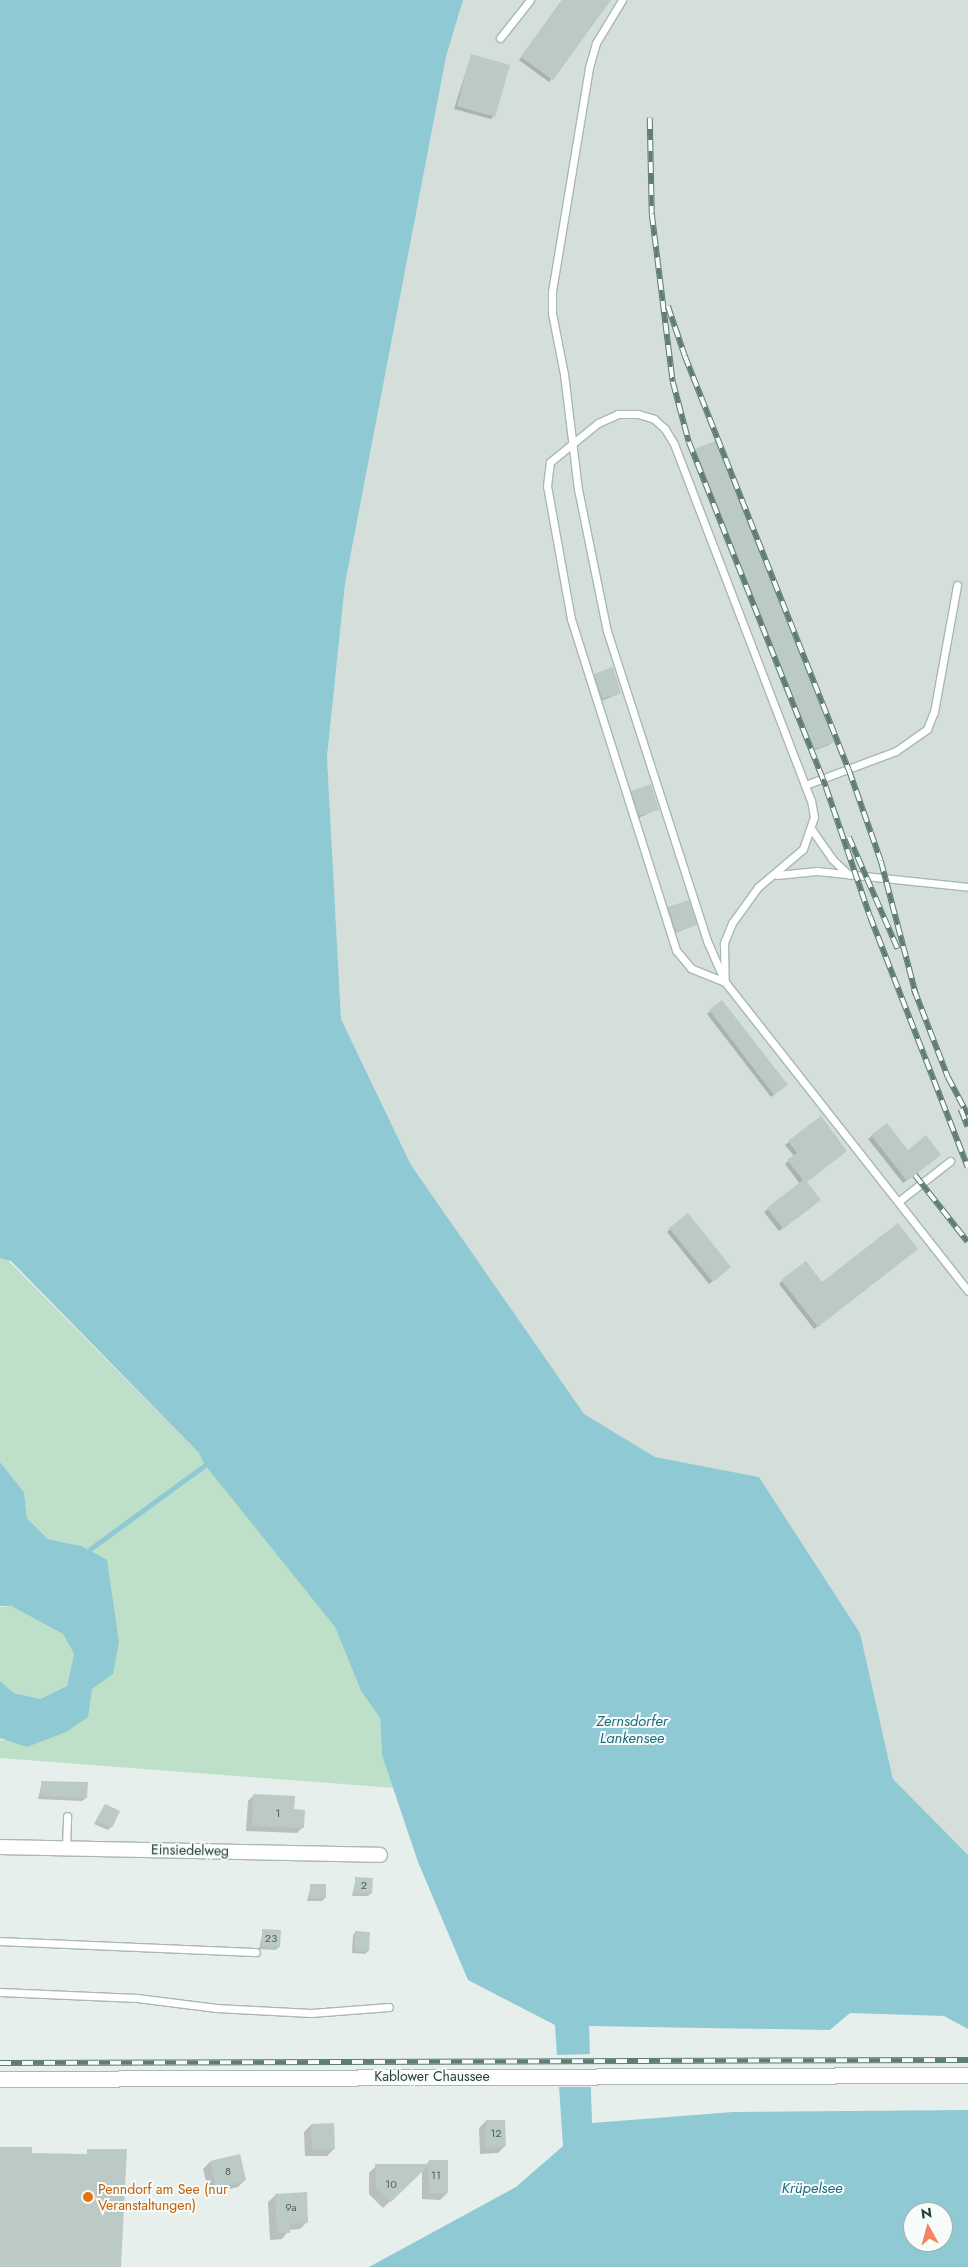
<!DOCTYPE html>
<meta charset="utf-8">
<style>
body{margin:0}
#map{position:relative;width:968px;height:2267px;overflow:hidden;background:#e6efeb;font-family:Jost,sans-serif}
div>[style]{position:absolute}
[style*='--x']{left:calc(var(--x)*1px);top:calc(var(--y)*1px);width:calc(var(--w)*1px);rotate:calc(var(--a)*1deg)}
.built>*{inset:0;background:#d4dfda}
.green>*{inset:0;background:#bfe0c8}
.water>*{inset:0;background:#8ec9d4}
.pier>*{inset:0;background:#e6efeb}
.shadow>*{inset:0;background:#0003}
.stream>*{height:5px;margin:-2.5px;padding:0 2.5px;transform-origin:2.5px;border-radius:2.5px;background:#8ec9d4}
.building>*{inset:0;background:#bbcac4}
.roads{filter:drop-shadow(1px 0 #a8b8b2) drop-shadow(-1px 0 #a8b8b2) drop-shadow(0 1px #a8b8b2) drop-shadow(0 -1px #a8b8b2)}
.service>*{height:7px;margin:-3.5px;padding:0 3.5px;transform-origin:3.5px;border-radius:3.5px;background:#fff}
.minor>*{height:14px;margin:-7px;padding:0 7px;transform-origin:7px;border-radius:7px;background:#fff}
.tertiary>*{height:15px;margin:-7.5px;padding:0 7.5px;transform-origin:7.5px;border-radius:7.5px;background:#fff}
.rail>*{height:5.5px;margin-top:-2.75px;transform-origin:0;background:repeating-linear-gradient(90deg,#f7fbf9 0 11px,#5f7d75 0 22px);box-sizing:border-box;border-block:1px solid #5f7d75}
.dots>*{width:14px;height:14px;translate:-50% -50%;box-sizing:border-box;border:2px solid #f7fbf9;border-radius:50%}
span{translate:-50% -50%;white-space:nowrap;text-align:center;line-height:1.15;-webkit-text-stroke:4px #f7fbf9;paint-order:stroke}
.number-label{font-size:11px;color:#4a645c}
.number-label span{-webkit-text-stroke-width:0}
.street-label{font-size:14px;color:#24423a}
.food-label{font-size:14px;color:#c56008}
.left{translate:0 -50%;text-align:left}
.water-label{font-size:15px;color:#1c6f80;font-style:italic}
.north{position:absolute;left:903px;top:2202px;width:50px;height:50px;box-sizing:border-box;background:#f7fbf9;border:1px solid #a3b1ad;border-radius:50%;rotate:353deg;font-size:14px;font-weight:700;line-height:20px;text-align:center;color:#24423a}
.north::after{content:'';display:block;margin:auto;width:18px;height:22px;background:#f4845f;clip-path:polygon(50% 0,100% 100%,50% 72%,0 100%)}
</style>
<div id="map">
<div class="built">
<div style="clip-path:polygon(463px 0,968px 0,968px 1855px,893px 1779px,860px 1633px,759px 1477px,655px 1457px,584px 1415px,411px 1165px,341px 1019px,327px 757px,345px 584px,446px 57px)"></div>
</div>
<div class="green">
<div style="clip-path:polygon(0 1252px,199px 1453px,335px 1627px,361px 1691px,380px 1718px,382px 1755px,395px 1788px,0 1758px,0 1738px,2px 1741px,113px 1674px,81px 1546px,48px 1539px,27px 1518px,24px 1492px,0 1462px)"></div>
<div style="clip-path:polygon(11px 1606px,63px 1634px,74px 1654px,67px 1686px,40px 1699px,14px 1693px,0 1681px,0 1607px)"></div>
</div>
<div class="water">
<div style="clip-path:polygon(evenodd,0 0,463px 0,446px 57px,345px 584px,327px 757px,341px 1019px,411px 1165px,584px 1414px,655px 1457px,759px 1477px,860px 1633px,893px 1779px,968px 1855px,968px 2029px,944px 2016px,850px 2013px,830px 2030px,589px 2026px,592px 2123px,733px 2112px,968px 2110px,968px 2267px,369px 2267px,516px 2187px,563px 2146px,555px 2025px,468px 1980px,418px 1862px,382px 1755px,380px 1718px,361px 1691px,335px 1627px,205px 1465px,199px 1453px,11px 1261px,0 1258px,0 0,913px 2212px,943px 2212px,943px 2242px,913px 2242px,913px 2212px)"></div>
<div style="clip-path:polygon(0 1462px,24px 1492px,27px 1518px,48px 1539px,81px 1546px,107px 1560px,119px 1642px,113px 1674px,92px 1689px,88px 1717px,66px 1732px,27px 1747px,0 1738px,0 1681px,14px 1693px,40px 1699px,67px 1686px,74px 1654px,63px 1634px,11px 1606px,0 1606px)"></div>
</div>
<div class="pier">
<div style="clip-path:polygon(593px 2054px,594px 2087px,557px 2087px,555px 2055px)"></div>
</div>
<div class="shadow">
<div style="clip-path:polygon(562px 0,610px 0,549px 82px,519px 60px)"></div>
<div style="clip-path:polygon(471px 56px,494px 116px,491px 119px,454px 109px)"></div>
<div style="clip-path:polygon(696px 450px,832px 742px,829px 745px,810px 752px,693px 453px)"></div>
<div style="clip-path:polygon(595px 675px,620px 693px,599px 702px,591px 678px)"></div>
<div style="clip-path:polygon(632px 792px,658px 809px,636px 819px,629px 795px)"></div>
<div style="clip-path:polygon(669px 908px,695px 925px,673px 934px,665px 911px)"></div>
<div style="clip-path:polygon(722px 1002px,783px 1088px,771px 1097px,707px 1014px)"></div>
<div style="clip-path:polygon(821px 1118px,806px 1182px,816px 1203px,779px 1231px,764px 1212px,800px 1184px,785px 1164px,794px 1156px,785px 1145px)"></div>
<div style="clip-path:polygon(886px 1124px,907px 1152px,936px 1158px,903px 1183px,868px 1139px)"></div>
<div style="clip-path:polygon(670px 1229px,727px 1270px,709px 1284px,667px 1232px)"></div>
<div style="clip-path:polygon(913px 1252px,814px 1329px,779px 1284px,782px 1281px,822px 1283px)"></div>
<div style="clip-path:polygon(42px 1782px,86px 1798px,82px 1801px,38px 1799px)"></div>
<div style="clip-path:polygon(254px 1795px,293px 1810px,303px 1827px,297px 1833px,246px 1831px,248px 1801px)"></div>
<div style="clip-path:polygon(105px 1805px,111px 1827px,108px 1830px,94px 1824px)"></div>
<div style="clip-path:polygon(356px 1878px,371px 1893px,368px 1896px,352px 1896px)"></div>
<div style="clip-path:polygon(311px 1886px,325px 1898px,322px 1901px,307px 1901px)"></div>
<div style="clip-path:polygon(263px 1931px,279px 1947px,276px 1950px,259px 1949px)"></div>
<div style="clip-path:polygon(356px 1932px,368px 1951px,365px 1954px,352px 1953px,353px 1935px)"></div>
<div style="clip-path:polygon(486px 2121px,505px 2146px,498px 2153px,480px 2154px,479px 2128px)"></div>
<div style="clip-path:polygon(311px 2125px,334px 2149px,327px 2156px,305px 2156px,304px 2132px)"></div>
<div style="clip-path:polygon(429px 2161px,447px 2193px,440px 2200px,422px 2199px,422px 2171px,383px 2208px,369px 2194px,369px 2173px,376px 2166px,425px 2166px)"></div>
<div style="clip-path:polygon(210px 2162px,245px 2180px,238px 2187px,209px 2194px,203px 2169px)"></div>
<div style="clip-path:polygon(276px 2195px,307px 2222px,300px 2229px,289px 2230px,282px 2239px,270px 2240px,268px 2202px)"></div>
</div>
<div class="stream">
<div style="--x:90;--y:1549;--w:142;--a:-36.1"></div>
</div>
<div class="building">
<div style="clip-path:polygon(562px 0,611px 0,553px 80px,521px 57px)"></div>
<div style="clip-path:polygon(471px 54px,510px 65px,495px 117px,457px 106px)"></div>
<div style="clip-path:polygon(717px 440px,834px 742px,813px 750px,695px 449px)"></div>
<div style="clip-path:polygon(613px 667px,621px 693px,602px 699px,594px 674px)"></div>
<div style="clip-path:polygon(651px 784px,659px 810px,639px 816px,631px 791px)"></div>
<div style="clip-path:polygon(689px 900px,697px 925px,676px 932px,668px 907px)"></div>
<div style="clip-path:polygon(722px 1000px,788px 1085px,774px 1095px,709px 1010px)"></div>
<div style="clip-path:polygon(821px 1116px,847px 1151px,807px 1182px,821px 1200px,783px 1229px,767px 1208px,803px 1180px,787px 1160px,797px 1153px,788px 1141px)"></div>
<div style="clip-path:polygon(887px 1123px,908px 1150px,926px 1135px,941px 1155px,907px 1181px,871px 1135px)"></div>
<div style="clip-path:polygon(688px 1213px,731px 1267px,713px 1282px,669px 1228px)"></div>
<div style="clip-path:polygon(898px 1223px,918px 1249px,818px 1327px,781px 1280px,806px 1261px,822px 1282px)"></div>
<div style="clip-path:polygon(41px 1781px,88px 1782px,87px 1798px,41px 1796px)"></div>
<div style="clip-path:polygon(253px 1794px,295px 1796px,294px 1809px,305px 1810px,304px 1828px,252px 1826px)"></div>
<div style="clip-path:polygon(105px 1804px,120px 1811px,112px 1828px,96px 1820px)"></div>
<div style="clip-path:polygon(355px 1877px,373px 1878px,372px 1894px,355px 1893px)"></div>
<div style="clip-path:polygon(310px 1884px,326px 1884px,326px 1898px,310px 1898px)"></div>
<div style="clip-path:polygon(262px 1929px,281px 1930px,280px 1947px,262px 1946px)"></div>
<div style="clip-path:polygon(355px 1931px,370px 1932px,369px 1951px,355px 1951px)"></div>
<div style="clip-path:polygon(486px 2120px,505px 2120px,506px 2146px,486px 2148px)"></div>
<div style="clip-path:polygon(334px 2123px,335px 2149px,312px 2150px,311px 2124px)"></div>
<div style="clip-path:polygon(0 2147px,32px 2147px,32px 2153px,87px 2154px,87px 2149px,127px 2149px,121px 2267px,0 2267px)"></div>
<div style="clip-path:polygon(240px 2154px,246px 2180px,216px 2188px,210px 2161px)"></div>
<div style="clip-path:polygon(429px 2160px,448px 2160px,448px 2193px,429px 2193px,428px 2166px,391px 2202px,376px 2187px,375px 2164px,429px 2164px)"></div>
<div style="clip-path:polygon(307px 2192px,308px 2223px,290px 2224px,290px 2233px,277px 2233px,275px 2194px)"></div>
</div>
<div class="roads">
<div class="service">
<div style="--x:622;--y:0;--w:50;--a:121.2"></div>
<div style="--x:596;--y:43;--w:26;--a:106"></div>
<div style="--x:589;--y:68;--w:226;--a:99.4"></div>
<div style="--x:552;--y:291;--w:22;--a:90"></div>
<div style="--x:552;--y:313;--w:62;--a:78.9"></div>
<div style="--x:564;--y:374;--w:116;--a:83.1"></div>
<div style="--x:578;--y:489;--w:145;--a:78.5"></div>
<div style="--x:607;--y:631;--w:328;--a:72.1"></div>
<div style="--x:708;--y:943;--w:43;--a:66.4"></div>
<div style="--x:725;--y:982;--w:393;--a:51.8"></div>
<div style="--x:500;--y:38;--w:48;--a:-51.7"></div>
<div style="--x:618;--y:414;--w:20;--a:0"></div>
<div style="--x:638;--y:414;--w:17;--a:17"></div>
<div style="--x:654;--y:419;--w:15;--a:42"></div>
<div style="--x:665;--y:429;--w:17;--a:59"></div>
<div style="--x:674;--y:444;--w:381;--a:69"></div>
<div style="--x:811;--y:800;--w:17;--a:80"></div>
<div style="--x:814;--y:817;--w:34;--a:109"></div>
<div style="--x:803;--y:849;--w:59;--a:139.8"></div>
<div style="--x:758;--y:887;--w:44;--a:125.8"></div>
<div style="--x:732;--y:923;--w:22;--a:112"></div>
<div style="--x:724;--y:943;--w:39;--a:89"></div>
<div style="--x:725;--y:982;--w:37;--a:-158"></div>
<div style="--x:691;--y:968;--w:23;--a:-130"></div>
<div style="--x:676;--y:950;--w:347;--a:-107.6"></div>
<div style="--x:571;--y:619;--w:135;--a:-100.2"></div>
<div style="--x:547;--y:486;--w:24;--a:-83"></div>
<div style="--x:550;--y:462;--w:62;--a:-39.1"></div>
<div style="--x:598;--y:423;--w:22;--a:-24"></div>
<div style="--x:808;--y:784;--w:94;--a:-20.6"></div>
<div style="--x:896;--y:751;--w:38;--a:-35"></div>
<div style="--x:927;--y:729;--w:18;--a:-68"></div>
<div style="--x:934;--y:712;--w:129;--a:-79.7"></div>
<div style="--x:812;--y:830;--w:35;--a:55"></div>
<div style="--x:832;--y:859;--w:23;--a:43"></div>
<div style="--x:777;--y:875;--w:40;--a:-5.7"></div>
<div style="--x:817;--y:871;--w:152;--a:6"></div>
<div style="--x:899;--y:1201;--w:65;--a:-38.1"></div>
<div style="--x:66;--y:1848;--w:32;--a:-88"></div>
<div style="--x:0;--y:1941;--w:256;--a:2.5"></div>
<div style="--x:0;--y:1992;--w:137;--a:2.5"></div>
<div style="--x:137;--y:1998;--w:80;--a:7.2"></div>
<div style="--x:216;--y:2008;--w:95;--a:3"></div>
<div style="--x:311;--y:2013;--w:78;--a:-4.4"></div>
</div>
<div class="minor">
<div style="--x:0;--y:1847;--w:380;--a:1.2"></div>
</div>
<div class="tertiary">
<div style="--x:0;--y:2079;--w:968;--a:-0.24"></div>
</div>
</div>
<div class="rail">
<div style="--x:650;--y:118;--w:96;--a:88.8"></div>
<div style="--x:652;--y:214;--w:169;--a:82.9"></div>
<div style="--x:673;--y:382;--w:62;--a:75.1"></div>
<div style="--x:689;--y:442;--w:371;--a:68.3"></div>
<div style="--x:826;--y:787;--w:136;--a:71.2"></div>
<div style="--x:870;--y:916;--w:270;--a:68.7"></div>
<div style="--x:668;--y:306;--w:53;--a:71.2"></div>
<div style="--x:685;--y:356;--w:445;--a:68.4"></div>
<div style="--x:849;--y:770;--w:96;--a:70.6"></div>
<div style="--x:881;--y:861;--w:138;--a:75.3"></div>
<div style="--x:849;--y:837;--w:122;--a:66.4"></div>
<div style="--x:914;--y:989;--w:94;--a:68.9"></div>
<div style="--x:948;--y:1077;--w:43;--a:62.2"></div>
<div style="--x:961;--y:1109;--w:19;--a:69"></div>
<div style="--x:915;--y:1175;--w:85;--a:51.7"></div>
<div style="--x:0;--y:2063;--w:968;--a:-0.18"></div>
</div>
<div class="dots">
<div style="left:88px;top:2197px;background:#e8710a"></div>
</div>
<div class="number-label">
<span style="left:278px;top:1813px">1</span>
<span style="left:364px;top:1885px">2</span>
<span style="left:271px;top:1938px">23</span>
<span style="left:496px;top:2133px">12</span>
<span style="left:228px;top:2171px">8</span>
<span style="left:436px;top:2175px">11</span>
<span style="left:391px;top:2184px">10</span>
<span style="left:291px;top:2207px">9a</span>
</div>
<div class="street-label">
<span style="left:190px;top:1850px;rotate:1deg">Einsiedelweg</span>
<span style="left:432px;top:2076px">Kablower Chaussee</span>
</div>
<div class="food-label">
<span class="left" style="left:98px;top:2197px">Penndorf am See (nur<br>Veranstaltungen)</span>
</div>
<div class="water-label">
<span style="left:632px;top:1730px">Zernsdorfer<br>Lankensee</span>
<span style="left:812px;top:2189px">Krüpelsee</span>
</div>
<div class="north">N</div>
</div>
